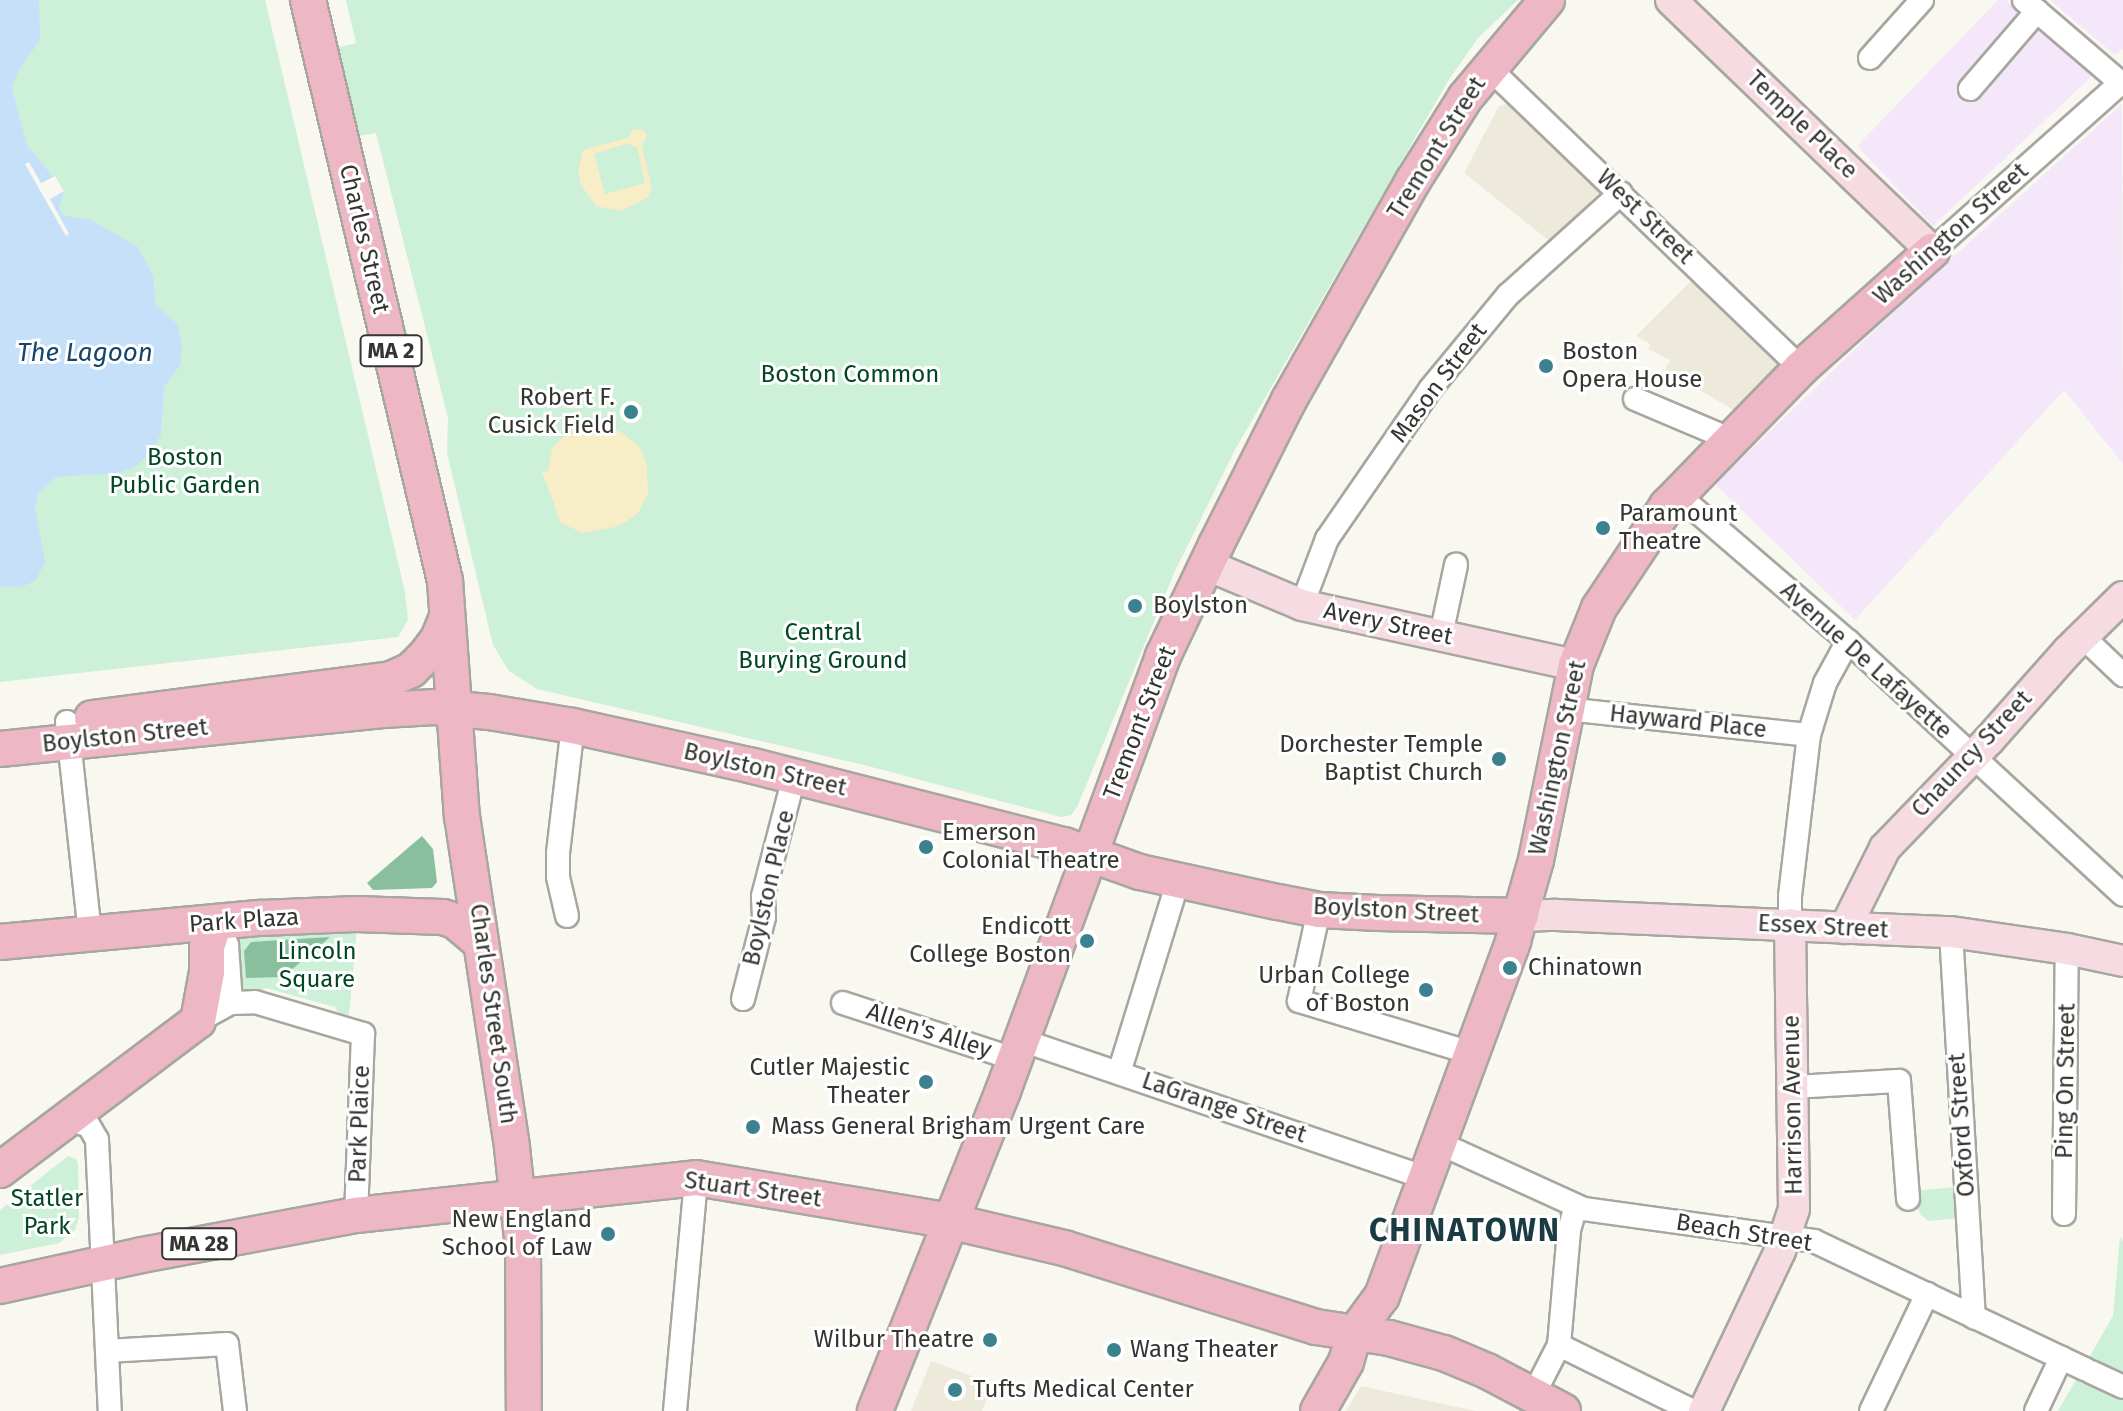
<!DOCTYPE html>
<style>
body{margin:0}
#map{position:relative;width:2123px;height:1411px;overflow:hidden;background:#f8f7f0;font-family:"Fira Sans",sans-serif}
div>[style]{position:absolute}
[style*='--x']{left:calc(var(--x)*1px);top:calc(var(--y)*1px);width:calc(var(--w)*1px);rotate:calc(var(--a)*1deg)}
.commercial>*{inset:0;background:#f5e7fa}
.built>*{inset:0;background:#edeadc}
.green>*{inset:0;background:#cdf0d9}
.forest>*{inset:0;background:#8abf9e}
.sand>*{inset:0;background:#f7edc7}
.water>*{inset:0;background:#c6e0f9}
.pier>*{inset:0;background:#f8f7f0}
.roads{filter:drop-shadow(2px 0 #a7a69f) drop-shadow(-2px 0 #a7a69f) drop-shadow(0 2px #a7a69f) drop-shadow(0 -2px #a7a69f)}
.street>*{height:22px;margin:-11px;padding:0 11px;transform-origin:11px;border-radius:11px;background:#fff}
.secondary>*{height:30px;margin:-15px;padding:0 15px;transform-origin:15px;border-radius:15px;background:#f7dbe2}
.primary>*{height:34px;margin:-17px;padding:0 17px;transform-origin:17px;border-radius:17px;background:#eeb7c5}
.dots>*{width:22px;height:22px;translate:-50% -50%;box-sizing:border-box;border:4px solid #fff;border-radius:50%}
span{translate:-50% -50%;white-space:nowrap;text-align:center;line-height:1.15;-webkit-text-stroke:6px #fff;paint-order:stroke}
.shield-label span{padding:2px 6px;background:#fff;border:2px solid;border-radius:6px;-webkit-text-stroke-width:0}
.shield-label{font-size:22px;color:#343431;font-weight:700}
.street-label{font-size:24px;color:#343431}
.poi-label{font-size:24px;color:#343431}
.left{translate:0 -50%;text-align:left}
.right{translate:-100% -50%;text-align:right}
.park-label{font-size:24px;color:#004627}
.water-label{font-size:26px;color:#15456c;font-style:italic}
.district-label{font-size:32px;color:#1a3b41;font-weight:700;letter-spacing:2px}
</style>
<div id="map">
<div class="commercial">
<div style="clip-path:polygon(1998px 0,2006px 0,2093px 75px,1933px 226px,1857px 146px)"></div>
<div style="clip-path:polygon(2050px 0,2123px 0,2123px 49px,2115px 55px)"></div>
<div style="clip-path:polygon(2122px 104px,2123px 464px,2064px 390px,1855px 620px,1715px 484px,1919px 288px)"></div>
</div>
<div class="built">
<div style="clip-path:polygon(1507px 104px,1605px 196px,1552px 243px,1464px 173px,1499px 106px)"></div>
<div style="clip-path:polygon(1694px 278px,1785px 361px,1735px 411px,1665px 369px,1670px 360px,1648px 349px,1650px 344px,1636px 336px)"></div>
<div style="clip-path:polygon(931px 1361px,993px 1384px,982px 1411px,911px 1411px)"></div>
<div style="clip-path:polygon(1361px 1386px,1457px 1407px,1476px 1411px,1346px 1411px)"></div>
</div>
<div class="green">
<div style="clip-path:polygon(0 0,265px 0,405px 592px,408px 620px,398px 637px,0 682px)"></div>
<div style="clip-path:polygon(346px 0,1518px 0,1478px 38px,1448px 81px,1236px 448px,1174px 573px,1077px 807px,1071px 815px,1061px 817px,868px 766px,537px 689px,509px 671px,493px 645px,447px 453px,448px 418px,376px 133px,358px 136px,341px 82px,336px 48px,356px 43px)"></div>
<div style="clip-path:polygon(357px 927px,349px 1015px,339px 1014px,335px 1007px,266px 988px,257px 994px,241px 989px,238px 933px)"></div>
<div style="clip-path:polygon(68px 1156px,76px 1159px,78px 1164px,79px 1217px,75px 1230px,59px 1243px,0 1255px,0 1210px)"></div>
<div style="clip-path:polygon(1956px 1187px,1957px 1218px,1928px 1221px,1920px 1214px,1913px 1191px)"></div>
<div style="clip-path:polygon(2120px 1237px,2123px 1241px,2123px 1411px,2058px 1411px,2113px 1316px)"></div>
</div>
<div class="forest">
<div style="clip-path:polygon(422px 836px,433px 849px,437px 882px,432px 888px,373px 890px,367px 883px)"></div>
<div style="clip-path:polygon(330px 937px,283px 977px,246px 978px,244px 951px,251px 942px)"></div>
</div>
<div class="sand">
<div style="clip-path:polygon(evenodd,634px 129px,643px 130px,647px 135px,642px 146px,652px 188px,647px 198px,621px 211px,596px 206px,581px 185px,578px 171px,583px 150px,628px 138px,634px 129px,628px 143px,637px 148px,645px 183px,605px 194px,594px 154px,628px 143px)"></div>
<div style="clip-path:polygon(598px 424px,621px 432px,639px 446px,647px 466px,648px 493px,638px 513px,627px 521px,615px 527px,583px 533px,561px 523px,542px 472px,548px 471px,552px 448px,563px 437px)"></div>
</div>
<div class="water">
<div style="clip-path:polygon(0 0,38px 0,39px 3px,40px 40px,18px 71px,12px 88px,27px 145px,64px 191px,59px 208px,65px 216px,91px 220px,138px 247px,153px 276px,156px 305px,177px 324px,182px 345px,180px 365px,164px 387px,161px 435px,148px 455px,133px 468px,118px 473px,56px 477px,39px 492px,35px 507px,45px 562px,36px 580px,20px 588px,0 586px)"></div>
</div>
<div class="pier">
<div style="clip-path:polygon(29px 162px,41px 183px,55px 176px,64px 191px,50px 199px,69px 234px,66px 236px,25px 164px)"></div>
</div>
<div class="roads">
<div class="street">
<div style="--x:2024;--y:0;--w:130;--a:40.6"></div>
<div style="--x:1870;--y:58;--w:78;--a:-48.1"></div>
<div style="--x:1488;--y:67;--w:434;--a:43.9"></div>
<div style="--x:1970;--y:89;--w:103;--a:-49.3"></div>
<div style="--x:1932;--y:251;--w:256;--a:-41.7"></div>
<div style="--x:1635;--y:399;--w:105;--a:22.9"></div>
<div style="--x:1678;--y:495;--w:224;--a:40.7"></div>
<div style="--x:1848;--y:641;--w:374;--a:42.7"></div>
<div style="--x:1302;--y:605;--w:71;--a:-69.3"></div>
<div style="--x:1327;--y:539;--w:183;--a:-55.4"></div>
<div style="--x:1431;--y:388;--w:121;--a:-50.4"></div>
<div style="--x:1508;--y:295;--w:152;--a:-42.1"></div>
<div style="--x:1441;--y:635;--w:72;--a:-77.9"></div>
<div style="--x:2082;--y:636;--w:57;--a:43.6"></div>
<div style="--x:1566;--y:709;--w:244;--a:6.1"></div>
<div style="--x:67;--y:722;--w:213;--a:83.8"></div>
<div style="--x:1319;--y:910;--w:93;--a:102.4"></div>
<div style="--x:1299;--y:1001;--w:180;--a:16.8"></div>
<div style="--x:567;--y:916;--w:40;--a:-103"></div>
<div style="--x:558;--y:877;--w:24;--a:-90"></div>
<div style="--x:558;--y:853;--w:128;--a:-83.3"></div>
<div style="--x:215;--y:922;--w:26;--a:62"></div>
<div style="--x:227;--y:945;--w:58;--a:86.1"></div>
<div style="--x:1790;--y:924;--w:28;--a:-90"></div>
<div style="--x:1790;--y:896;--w:162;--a:-83.3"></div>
<div style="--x:1809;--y:735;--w:54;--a:-72.9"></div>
<div style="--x:1825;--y:683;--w:48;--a:-61.3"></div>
<div style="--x:1951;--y:932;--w:386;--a:86.6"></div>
<div style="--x:743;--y:999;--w:85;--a:-75.6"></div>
<div style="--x:764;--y:917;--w:21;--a:-93"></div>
<div style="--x:763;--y:896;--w:123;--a:-75.4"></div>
<div style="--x:843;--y:1003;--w:180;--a:18.1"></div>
<div style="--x:198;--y:1021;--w:38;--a:-29"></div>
<div style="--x:231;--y:1003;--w:24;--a:-2"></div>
<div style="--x:255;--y:1002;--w:113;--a:16.5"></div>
<div style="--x:363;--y:1034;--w:181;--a:92.2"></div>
<div style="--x:1021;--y:1040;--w:428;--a:18.8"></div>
<div style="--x:1119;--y:1073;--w:201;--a:-72.9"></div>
<div style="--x:1794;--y:1087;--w:105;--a:-3.3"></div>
<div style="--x:1899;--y:1081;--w:118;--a:85.6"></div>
<div style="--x:67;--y:1118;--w:23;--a:20"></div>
<div style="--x:89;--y:1126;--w:16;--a:60"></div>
<div style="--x:97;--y:1140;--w:271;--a:87.3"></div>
<div style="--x:1439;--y:1143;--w:159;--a:24.5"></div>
<div style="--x:1584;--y:1209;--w:232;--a:7.9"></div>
<div style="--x:1814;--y:1241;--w:300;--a:25.3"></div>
<div style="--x:2064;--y:1214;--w:265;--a:-89.4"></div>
<div style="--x:1559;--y:1345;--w:149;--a:26.2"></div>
<div style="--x:107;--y:1351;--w:120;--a:-3.3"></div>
<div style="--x:227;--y:1344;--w:67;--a:83.2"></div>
<div style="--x:2091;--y:1372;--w:35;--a:25"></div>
<div style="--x:1534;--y:1394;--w:55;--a:-63"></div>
<div style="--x:1559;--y:1345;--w:115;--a:-85"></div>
<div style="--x:1569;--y:1230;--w:25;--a:-74"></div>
<div style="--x:675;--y:1411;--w:234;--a:-84.8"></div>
<div style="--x:1871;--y:1411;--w:130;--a:-64.4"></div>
<div style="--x:2036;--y:1411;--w:59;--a:-64.7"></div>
</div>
<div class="secondary">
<div style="--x:1671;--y:0;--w:362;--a:43.9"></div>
<div style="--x:1207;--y:565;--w:103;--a:22.8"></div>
<div style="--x:1302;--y:605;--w:280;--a:12.4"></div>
<div style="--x:1521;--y:916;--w:35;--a:-2"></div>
<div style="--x:1556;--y:915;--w:395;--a:2.5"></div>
<div style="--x:1951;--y:932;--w:117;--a:8.3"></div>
<div style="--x:2067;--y:949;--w:57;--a:12.1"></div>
<div style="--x:1845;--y:928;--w:89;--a:-63.4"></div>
<div style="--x:1885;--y:848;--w:150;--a:-46.1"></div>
<div style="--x:1989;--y:740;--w:119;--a:-48.4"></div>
<div style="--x:2068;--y:651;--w:77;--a:-44.5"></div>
<div style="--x:1704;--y:1411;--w:177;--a:-64.6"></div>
<div style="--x:1780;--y:1251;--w:44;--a:-71.6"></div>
<div style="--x:1794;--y:1209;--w:285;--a:-90.8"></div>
</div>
<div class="primary">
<div style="--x:308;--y:0;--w:597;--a:76.73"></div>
<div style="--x:445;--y:581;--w:236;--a:85.9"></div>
<div style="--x:462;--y:816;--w:336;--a:81.4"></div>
<div style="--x:512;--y:1148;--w:100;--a:83.7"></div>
<div style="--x:523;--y:1247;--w:164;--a:89.7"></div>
<div style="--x:92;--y:718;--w:302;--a:-7.4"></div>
<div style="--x:391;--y:679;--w:22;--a:-24"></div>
<div style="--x:411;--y:670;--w:21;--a:-45"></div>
<div style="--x:426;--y:655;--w:20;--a:-53"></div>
<div style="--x:438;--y:639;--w:22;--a:-68"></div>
<div style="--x:0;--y:749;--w:385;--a:-5.8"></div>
<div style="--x:383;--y:710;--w:52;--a:-3.3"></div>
<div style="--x:435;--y:707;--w:54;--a:5.3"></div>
<div style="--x:489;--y:712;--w:85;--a:9.5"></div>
<div style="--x:573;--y:726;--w:184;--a:12.5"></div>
<div style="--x:753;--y:766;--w:321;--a:14.3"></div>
<div style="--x:1064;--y:845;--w:81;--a:19.6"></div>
<div style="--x:1140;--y:872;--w:141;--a:12.3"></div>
<div style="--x:1278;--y:902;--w:42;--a:11"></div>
<div style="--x:1319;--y:910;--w:59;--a:2.9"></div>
<div style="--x:1378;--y:913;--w:143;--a:1.2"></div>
<div style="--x:0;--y:942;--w:262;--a:-5.3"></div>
<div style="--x:261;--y:918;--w:95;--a:-2.4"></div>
<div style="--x:356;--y:914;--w:87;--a:2"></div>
<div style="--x:443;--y:917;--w:13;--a:18"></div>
<div style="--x:455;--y:921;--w:34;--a:40"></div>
<div style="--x:0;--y:1170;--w:248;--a:-37"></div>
<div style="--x:198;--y:1021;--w:50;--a:-79.6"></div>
<div style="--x:207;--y:972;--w:25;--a:-90"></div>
<div style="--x:207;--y:947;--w:26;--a:-72"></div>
<div style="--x:0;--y:1286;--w:145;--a:-12.3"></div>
<div style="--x:142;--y:1255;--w:218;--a:-10.6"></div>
<div style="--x:356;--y:1215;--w:342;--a:-6.2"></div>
<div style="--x:696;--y:1178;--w:257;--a:9.6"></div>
<div style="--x:949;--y:1221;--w:118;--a:13.2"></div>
<div style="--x:1064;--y:1248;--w:264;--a:17.4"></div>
<div style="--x:1316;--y:1327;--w:74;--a:8.6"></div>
<div style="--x:1389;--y:1338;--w:57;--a:15.3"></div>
<div style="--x:1444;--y:1353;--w:47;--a:22.7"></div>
<div style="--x:1487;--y:1371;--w:86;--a:27.8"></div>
<div style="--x:875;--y:1411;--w:345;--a:-68.2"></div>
<div style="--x:1003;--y:1091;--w:463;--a:-69.8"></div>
<div style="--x:1163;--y:656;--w:123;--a:-64.5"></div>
<div style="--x:1216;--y:545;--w:162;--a:-63.3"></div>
<div style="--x:1289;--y:400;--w:252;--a:-60.5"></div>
<div style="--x:1413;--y:181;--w:98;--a:-57.9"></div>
<div style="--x:1465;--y:98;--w:128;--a:-50.1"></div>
<div style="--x:1318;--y:1411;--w:56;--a:-60.3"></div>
<div style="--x:1346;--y:1362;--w:29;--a:-74"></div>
<div style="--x:1354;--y:1334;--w:47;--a:-53.6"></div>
<div style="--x:1382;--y:1296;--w:378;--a:-69.7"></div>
<div style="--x:1513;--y:941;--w:84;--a:-74.1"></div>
<div style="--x:1536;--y:860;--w:199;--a:-78.4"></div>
<div style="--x:1576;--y:665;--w:61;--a:-68"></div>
<div style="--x:1599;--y:608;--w:123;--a:-56.3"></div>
<div style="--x:1667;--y:506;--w:192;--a:-45.8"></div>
<div style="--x:1801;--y:368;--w:176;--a:-41.8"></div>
</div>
</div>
<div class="dots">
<div style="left:1546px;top:366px;background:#3c818e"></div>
<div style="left:631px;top:412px;background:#3c818e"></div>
<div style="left:1603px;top:528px;background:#3c818e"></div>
<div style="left:1135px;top:606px;background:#3c818e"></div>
<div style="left:1499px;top:759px;background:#3c818e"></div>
<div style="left:926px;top:847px;background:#3c818e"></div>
<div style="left:1087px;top:941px;background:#3c818e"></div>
<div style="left:1510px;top:968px;background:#3c818e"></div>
<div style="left:1426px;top:990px;background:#3c818e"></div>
<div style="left:926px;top:1082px;background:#3c818e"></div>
<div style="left:753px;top:1127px;background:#3c818e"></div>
<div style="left:608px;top:1234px;background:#3c818e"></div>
<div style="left:990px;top:1340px;background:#3c818e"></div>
<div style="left:1114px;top:1350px;background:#3c818e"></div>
<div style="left:955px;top:1390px;background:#3c818e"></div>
</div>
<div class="shield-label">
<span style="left:391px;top:351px">MA 2</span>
<span style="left:199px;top:1244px">MA 28</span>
</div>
<div class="street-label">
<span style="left:1802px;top:125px;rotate:44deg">Temple Place</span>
<span style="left:1437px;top:148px;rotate:-58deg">Tremont Street</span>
<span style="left:1645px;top:217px;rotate:44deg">West Street</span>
<span style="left:1951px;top:234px;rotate:-42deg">Washington Street</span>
<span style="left:364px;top:239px;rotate:77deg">Charles Street</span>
<span style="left:1439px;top:383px;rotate:-53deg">Mason Street</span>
<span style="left:1388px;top:624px;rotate:12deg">Avery Street</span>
<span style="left:1866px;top:661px;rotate:42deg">Avenue De Lafayette</span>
<span style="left:1688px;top:722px;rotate:6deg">Hayward Place</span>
<span style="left:1140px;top:723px;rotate:-69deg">Tremont Street</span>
<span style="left:125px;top:736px;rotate:-6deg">Boylston Street</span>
<span style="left:1972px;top:754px;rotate:-47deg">Chauncy Street</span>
<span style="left:1558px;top:758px;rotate:-78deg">Washington Street</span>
<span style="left:765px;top:770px;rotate:13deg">Boylston Street</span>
<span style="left:769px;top:888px;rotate:-77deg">Boylston Place</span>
<span style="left:1396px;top:911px;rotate:3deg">Boylston Street</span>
<span style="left:244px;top:921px;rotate:-4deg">Park Plaza</span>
<span style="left:1823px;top:927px;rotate:3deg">Essex Street</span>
<span style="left:493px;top:1014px;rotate:82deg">Charles Street South</span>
<span style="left:929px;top:1031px;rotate:18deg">Allen's Alley</span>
<span style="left:2066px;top:1081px;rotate:-89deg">Ping On Street</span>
<span style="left:1793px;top:1105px;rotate:-91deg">Harrison Avenue</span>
<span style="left:1224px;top:1108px;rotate:19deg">LaGrange Street</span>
<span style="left:360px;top:1124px;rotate:-88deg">Park Plaice</span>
<span style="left:1962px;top:1125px;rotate:-94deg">Oxford Street</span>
<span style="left:753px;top:1190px;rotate:8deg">Stuart Street</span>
<span style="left:1744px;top:1233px;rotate:9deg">Beach Street</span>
</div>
<div class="poi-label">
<span class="left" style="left:1562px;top:366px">Boston<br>Opera House</span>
<span class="right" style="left:615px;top:412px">Robert F.<br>Cusick Field</span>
<span class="left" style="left:1619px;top:528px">Paramount<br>Theatre</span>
<span class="left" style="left:1153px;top:606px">Boylston</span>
<span class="right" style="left:1483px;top:759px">Dorchester Temple<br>Baptist Church</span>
<span class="left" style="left:942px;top:847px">Emerson<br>Colonial Theatre</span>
<span class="right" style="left:1071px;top:941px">Endicott<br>College Boston</span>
<span class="left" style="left:1528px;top:968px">Chinatown</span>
<span class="right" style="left:1410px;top:990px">Urban College<br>of Boston</span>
<span class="right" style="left:910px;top:1082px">Cutler Majestic<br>Theater</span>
<span class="left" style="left:771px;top:1127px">Mass General Brigham Urgent Care</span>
<span class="right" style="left:592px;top:1234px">New England<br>School of Law</span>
<span class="right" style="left:974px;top:1340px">Wilbur Theatre</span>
<span class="left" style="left:1130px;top:1350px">Wang Theater</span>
<span class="left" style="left:973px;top:1390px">Tufts Medical Center</span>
</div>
<div class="park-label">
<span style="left:850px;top:375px">Boston Common</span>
<span style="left:185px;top:472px">Boston<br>Public Garden</span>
<span style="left:823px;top:647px">Central<br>Burying Ground</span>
<span style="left:317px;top:966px">Lincoln<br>Square</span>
<span style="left:47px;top:1213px">Statler<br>Park</span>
</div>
<div class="water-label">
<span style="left:85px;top:353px">The Lagoon</span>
</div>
<div class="district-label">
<span style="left:1465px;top:1230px">CHINATOWN</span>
</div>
</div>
